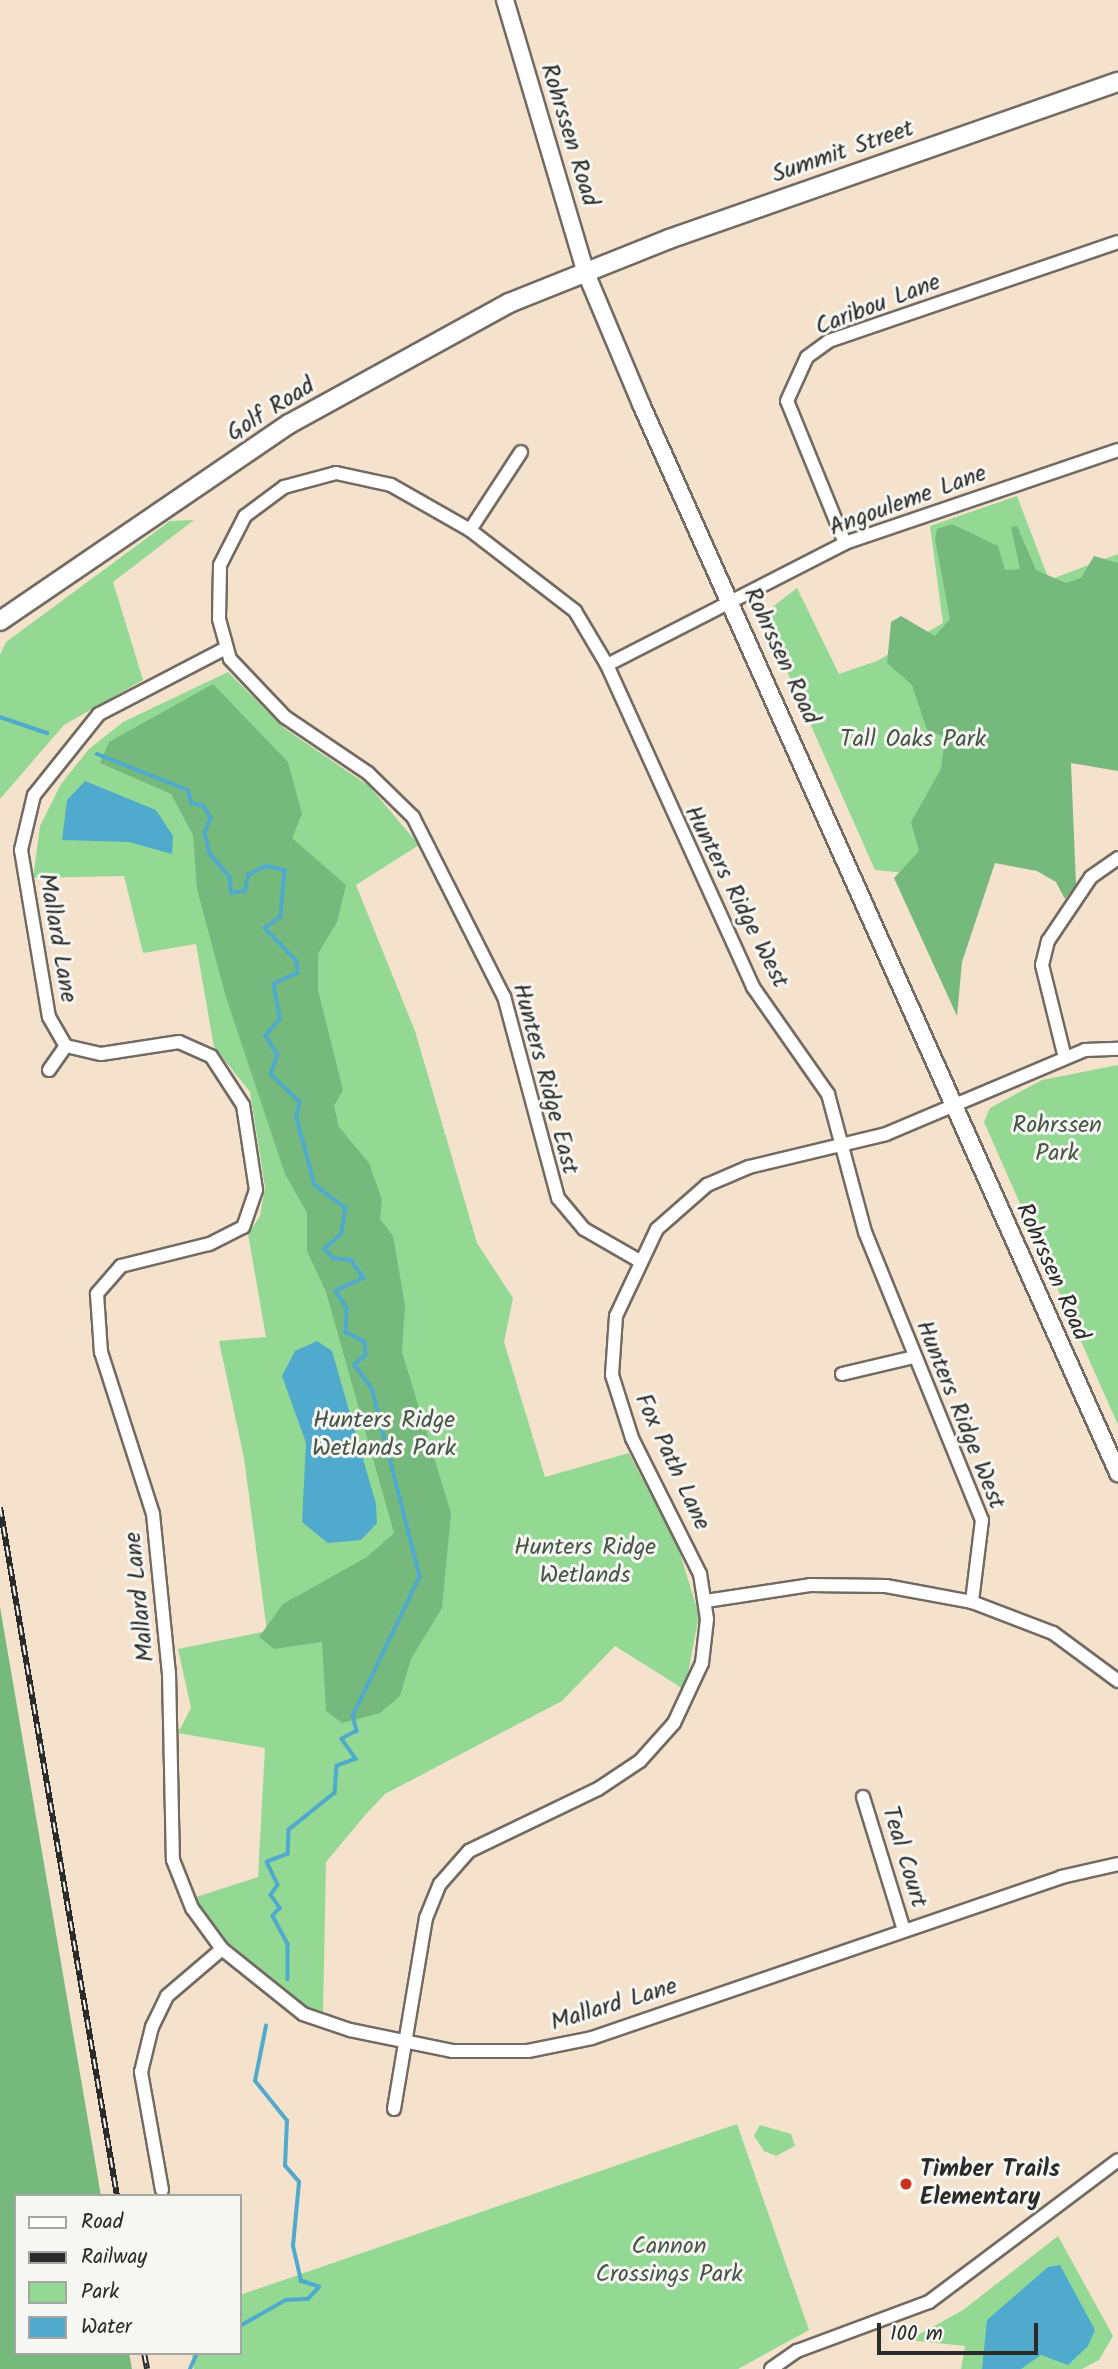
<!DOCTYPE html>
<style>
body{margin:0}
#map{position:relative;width:1118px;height:2369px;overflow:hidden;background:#f5e2cc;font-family:Kalam,sans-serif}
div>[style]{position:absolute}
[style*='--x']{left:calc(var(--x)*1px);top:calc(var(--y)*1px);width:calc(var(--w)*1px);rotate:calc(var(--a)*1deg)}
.green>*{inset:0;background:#93d993}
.forest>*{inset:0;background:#76b97d}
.water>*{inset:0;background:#4faacd}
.stream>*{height:3.5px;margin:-1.75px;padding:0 1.75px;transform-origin:1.75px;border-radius:1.75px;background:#4faacd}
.roads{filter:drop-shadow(2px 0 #726b63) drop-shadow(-2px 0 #726b63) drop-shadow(0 2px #726b63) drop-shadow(0 -2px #726b63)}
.minor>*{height:12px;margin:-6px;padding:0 6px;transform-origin:6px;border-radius:6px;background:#fff}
.tertiary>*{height:16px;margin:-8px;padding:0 8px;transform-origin:8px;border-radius:8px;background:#fff}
.secondary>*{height:18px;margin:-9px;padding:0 9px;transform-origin:9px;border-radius:9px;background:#fff}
.rail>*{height:6px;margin-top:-3px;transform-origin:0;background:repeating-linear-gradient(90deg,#f6f6f2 0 10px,#2b2b2b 0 20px);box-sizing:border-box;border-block:2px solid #2b2b2b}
.dots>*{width:19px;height:19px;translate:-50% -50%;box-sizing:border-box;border:4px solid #f6f6f2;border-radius:50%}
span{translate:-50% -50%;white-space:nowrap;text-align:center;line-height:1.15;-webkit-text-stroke:6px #f6f6f2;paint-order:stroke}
.street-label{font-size:24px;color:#2b2b2b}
.park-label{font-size:24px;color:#455645}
.poi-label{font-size:24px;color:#2b2b2b;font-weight:700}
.left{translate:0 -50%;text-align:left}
.legend{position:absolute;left:14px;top:2194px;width:228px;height:161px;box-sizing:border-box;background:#f6f6f2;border:2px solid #a5a5a2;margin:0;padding:9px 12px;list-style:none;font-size:21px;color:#2b2b2b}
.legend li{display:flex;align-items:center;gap:14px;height:35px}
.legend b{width:35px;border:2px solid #a5a5a2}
.scale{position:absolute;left:877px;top:2323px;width:161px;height:32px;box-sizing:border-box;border:4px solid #2b2b2b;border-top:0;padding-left:9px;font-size:21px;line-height:24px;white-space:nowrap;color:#2b2b2b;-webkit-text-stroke:5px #f6f6f2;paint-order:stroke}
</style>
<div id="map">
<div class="green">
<div style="clip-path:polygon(1017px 496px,1049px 580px,1118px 554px,1118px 715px,937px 876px,875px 870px,762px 615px,797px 588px,839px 674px,877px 661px,943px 623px,930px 526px)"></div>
<div style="clip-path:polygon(194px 520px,113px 582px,143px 680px,64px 725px,0 799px,0 655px,6px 642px,170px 521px)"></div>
<div style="clip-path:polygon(228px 672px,284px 728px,369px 786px,419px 845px,356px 885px,415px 1031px,477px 1243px,513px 1298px,504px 1342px,545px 1477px,629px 1453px,678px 1547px,699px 1615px,685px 1690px,615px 1646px,562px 1701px,385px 1794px,366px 1814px,326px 1862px,323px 2014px,306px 2010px,228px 1946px,193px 1898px,258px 1877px,265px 1748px,178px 1733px,191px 1708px,178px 1649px,267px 1631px,244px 1458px,219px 1341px,266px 1337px,248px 1234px,260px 1216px,265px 1187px,250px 1092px,214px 1047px,196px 944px,143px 953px,124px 876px,33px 878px,40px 826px,61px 784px,89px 749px,123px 722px)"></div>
<div style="clip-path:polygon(1118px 1065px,1118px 1425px,984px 1122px,990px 1108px,1042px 1080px)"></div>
<div style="clip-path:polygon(737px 2124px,809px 2330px,738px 2369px,194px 2369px,192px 2353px,240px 2353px,240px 2295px)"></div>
<div style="clip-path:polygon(760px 2125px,791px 2134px,795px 2146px,776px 2156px,764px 2151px,754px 2136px)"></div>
<div style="clip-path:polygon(1058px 2236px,1113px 2336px,1099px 2360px,1082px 2369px,961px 2369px,965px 2346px,909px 2340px,963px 2310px)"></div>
</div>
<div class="forest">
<div style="clip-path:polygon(952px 524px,998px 546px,1005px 570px,1020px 569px,1011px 527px,1017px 526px,1036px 570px,1066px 583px,1081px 578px,1094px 556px,1118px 563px,1118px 771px,1071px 763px,1076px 885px,1065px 899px,1056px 882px,1037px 871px,995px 863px,962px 962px,957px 1016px,894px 878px,919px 851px,911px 822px,941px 769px,945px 737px,927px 730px,912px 685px,887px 663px,891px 622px,901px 616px,935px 636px,950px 619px,935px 539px,937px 529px)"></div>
<div style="clip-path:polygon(213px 684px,288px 762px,302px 814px,292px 838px,346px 885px,337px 922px,318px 954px,318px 990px,343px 1090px,334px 1106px,339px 1127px,369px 1163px,382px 1200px,380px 1219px,393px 1236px,405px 1305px,402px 1352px,451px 1513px,442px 1608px,411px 1659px,400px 1696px,380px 1713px,342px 1723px,326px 1711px,322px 1642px,274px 1649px,259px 1637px,283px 1604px,367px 1557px,394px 1533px,326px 1292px,307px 1251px,307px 1213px,285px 1174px,225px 994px,197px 889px,193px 835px,171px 794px,100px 763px,109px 742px)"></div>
<div style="clip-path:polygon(0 1607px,101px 2196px,16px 2196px,16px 2353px,129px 2353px,132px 2369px,0 2369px)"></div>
</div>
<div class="water">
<div style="clip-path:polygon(85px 781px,156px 810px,173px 836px,172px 854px,129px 842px,62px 840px,67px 800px)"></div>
<div style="clip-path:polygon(317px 1341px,332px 1351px,376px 1504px,377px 1523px,361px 1540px,328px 1543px,302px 1522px,306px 1443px,282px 1376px,295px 1351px)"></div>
<div style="clip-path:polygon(1060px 2265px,1095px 2330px,1088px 2346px,1068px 2365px,1041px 2355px,1021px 2369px,982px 2369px,987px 2320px,1048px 2267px)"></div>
</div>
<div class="stream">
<div style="--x:0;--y:717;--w:50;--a:18.8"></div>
<div style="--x:97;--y:754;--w:98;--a:21.6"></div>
<div style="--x:188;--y:790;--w:14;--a:73"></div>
<div style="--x:192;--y:803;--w:12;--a:14"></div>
<div style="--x:204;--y:806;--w:14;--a:60"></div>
<div style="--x:211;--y:818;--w:15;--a:113"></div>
<div style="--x:205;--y:832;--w:23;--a:77"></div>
<div style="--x:210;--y:854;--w:30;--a:49"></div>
<div style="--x:230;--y:877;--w:16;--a:83"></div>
<div style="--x:232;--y:893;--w:13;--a:-9"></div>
<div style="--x:245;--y:891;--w:16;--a:-79"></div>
<div style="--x:248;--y:875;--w:20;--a:-27"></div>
<div style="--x:266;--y:866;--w:19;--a:12"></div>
<div style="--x:285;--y:870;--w:47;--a:94.9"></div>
<div style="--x:281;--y:917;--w:19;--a:145"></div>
<div style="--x:265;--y:928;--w:46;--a:45.9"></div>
<div style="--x:297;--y:961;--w:12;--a:85"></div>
<div style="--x:298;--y:973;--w:26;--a:155"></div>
<div style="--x:274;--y:984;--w:36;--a:80"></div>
<div style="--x:280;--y:1019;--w:22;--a:129"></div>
<div style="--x:266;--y:1036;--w:22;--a:58"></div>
<div style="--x:278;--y:1055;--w:20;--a:110"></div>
<div style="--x:271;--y:1074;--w:40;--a:44"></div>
<div style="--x:300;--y:1102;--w:16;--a:101"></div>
<div style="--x:297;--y:1118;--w:69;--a:75"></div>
<div style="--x:315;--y:1185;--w:39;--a:37"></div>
<div style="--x:346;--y:1208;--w:26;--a:99"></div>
<div style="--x:342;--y:1234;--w:23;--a:139"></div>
<div style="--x:325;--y:1249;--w:12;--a:48"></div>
<div style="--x:333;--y:1258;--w:18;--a:6"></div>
<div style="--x:351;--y:1260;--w:22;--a:54"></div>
<div style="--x:364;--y:1278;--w:31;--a:155"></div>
<div style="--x:336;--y:1291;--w:20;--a:57"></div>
<div style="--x:347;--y:1308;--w:24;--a:92"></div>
<div style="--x:346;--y:1332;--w:21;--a:28"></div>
<div style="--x:365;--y:1342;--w:13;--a:86"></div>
<div style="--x:366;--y:1355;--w:15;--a:138"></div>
<div style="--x:355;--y:1365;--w:29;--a:54"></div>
<div style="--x:372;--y:1388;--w:195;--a:75.7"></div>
<div style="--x:420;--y:1577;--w:154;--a:115.7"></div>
<div style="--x:353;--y:1716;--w:16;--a:75"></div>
<div style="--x:357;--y:1731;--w:17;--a:152"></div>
<div style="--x:342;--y:1739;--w:24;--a:55"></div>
<div style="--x:356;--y:1759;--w:20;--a:160"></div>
<div style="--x:337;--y:1766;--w:27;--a:94"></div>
<div style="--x:335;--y:1793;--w:59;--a:141.2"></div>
<div style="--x:289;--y:1830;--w:24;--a:92"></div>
<div style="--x:288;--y:1854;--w:22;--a:159"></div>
<div style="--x:267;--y:1862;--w:25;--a:64"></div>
<div style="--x:278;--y:1885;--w:12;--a:125"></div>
<div style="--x:271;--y:1895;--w:16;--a:55"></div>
<div style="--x:280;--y:1908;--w:11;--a:131"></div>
<div style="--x:273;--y:1916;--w:32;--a:62"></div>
<div style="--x:288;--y:1944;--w:35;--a:90"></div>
<div style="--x:240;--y:2326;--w:53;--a:-29.5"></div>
<div style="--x:286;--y:2300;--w:22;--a:-3"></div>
<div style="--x:308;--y:2299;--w:16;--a:-47"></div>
<div style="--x:319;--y:2287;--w:19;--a:-162"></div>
<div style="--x:301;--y:2281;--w:36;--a:-103"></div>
<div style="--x:293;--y:2246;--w:64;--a:-84.6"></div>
<div style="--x:299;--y:2182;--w:21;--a:-131"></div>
<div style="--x:285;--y:2166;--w:45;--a:-87.5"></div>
<div style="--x:287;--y:2121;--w:51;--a:-128.7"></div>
<div style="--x:255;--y:2081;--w:56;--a:-78.7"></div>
<div style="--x:190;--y:2369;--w:17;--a:-66"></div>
</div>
<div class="roads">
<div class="minor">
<div style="--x:470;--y:530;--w:93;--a:-56.8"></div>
<div style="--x:845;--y:543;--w:153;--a:-112.2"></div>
<div style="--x:787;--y:401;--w:48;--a:-65.6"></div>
<div style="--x:807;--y:357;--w:27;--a:-36"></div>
<div style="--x:829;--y:341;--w:305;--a:-18.9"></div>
<div style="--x:226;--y:648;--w:143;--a:152.5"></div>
<div style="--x:99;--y:714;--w:104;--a:128.7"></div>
<div style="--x:34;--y:795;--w:57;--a:103.3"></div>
<div style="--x:21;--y:850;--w:169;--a:80.5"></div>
<div style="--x:49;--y:1017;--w:34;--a:60"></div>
<div style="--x:66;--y:1046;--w:36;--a:13"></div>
<div style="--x:101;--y:1054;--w:79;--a:-8.7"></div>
<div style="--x:179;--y:1042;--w:35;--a:24"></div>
<div style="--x:211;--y:1056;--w:59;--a:56.9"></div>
<div style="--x:243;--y:1105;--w:86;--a:81.3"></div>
<div style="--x:256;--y:1190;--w:39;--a:109"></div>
<div style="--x:243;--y:1227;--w:38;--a:153"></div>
<div style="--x:209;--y:1244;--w:91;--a:166"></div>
<div style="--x:121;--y:1266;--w:37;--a:131"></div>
<div style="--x:97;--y:1294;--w:58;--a:86.1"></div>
<div style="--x:101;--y:1352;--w:170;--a:72.2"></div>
<div style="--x:153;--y:1514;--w:160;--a:84.3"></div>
<div style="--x:169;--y:1673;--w:187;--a:88.8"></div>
<div style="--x:173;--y:1860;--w:52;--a:68.4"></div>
<div style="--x:192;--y:1908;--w:51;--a:53.8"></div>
<div style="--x:222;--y:1949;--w:104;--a:38.7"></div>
<div style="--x:303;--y:2014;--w:50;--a:18.8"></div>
<div style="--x:350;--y:2030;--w:104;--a:11.6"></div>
<div style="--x:452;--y:2051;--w:76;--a:0"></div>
<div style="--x:528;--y:2051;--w:65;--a:-11.5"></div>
<div style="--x:592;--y:2038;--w:496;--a:-18.9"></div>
<div style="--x:1061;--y:1877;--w:58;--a:-12.8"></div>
<div style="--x:607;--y:665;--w:267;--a:-27.1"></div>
<div style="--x:845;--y:543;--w:288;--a:-18.8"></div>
<div style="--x:1065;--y:1058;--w:96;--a:-103.9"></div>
<div style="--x:1042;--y:965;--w:25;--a:-76"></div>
<div style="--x:1048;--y:941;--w:77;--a:-56.1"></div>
<div style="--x:1091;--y:877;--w:33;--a:-35"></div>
<div style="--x:49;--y:1070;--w:29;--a:-55"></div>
<div style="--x:638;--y:1260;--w:62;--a:-150.1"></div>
<div style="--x:584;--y:1229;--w:40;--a:-130"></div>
<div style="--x:558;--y:1198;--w:208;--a:-105"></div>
<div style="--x:504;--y:997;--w:202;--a:-116.8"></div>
<div style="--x:413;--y:817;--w:63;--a:-135.6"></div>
<div style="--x:368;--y:773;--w:100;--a:-146"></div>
<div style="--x:285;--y:717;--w:80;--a:-133.5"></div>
<div style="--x:230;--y:659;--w:41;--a:-105.4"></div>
<div style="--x:219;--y:619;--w:54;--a:-88.9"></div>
<div style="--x:220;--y:565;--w:55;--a:-63"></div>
<div style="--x:245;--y:516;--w:49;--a:-36.6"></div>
<div style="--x:284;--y:487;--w:54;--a:-15.1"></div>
<div style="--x:336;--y:473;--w:56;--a:12.3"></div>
<div style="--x:391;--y:485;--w:91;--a:29.7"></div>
<div style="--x:470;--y:530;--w:133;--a:37.6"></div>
<div style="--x:575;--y:611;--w:63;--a:59.3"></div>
<div style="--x:607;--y:665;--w:354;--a:65.6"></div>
<div style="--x:753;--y:987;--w:131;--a:55"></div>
<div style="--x:828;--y:1094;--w:143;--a:75"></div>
<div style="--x:865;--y:1232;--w:311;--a:67.9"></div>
<div style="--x:982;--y:1520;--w:83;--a:97"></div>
<div style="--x:842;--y:1374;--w:74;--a:-13.3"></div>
<div style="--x:706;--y:1601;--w:105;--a:-8.7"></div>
<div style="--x:810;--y:1585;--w:76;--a:0.8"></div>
<div style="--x:886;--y:1586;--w:87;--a:10.5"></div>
<div style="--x:972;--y:1602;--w:87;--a:20.9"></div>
<div style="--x:1053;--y:1633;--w:81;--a:36.4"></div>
<div style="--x:863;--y:1797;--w:139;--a:72.9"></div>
<div style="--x:394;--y:2109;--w:194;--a:-80.5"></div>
<div style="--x:426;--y:1918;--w:37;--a:-68"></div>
<div style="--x:440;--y:1884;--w:44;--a:-48.7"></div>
<div style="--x:469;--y:1851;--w:143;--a:-25.7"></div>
<div style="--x:598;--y:1789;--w:50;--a:-33.7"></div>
<div style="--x:640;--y:1761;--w:51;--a:-48.2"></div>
<div style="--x:674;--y:1723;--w:66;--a:-65"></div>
<div style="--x:702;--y:1663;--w:44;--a:-83.5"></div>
<div style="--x:707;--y:1619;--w:46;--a:-98.8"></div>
<div style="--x:700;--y:1574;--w:152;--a:-116.6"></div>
<div style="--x:632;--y:1438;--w:66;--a:-107.6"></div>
<div style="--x:612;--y:1375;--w:59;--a:-86.1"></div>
<div style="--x:616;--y:1316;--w:96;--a:-64.8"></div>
<div style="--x:657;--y:1229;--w:67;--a:-41.3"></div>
<div style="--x:707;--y:1185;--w:46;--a:-23.2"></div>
<div style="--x:749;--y:1167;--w:141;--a:-13.5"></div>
<div style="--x:886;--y:1134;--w:216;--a:-22.9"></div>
<div style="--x:1085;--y:1050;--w:33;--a:-2"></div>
<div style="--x:162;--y:2190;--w:120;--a:-100.1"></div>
<div style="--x:141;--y:2072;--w:46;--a:-76.3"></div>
<div style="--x:152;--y:2027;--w:34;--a:-64"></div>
<div style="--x:167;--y:1996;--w:72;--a:-40.5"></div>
<div style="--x:771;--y:2369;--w:32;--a:-35"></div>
<div style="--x:797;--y:2351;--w:141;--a:-20.4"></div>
<div style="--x:929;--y:2302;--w:236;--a:-36.9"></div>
</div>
<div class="tertiary">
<div style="--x:505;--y:0;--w:285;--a:73.5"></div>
<div style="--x:586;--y:273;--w:142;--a:67.2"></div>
<div style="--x:641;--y:404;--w:1171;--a:65.95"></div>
</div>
<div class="secondary">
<div style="--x:0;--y:621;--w:350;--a:-34.3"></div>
<div style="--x:289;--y:424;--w:251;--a:-28.8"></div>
<div style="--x:509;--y:303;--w:172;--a:-21.8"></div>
<div style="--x:669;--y:239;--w:476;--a:-19.3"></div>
</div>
</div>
<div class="rail">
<div style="--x:0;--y:1507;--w:699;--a:80.36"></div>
<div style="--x:144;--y:2353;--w:16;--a:79"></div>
</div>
<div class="dots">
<div style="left:906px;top:2184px;background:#c8321e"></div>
</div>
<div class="street-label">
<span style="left:569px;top:135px;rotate:73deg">Rohrssen Road</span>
<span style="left:843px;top:152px;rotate:-19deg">Summit Street</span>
<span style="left:878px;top:305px;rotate:-21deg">Caribou Lane</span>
<span style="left:271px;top:410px;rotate:-32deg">Golf Road</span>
<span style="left:908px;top:501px;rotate:-20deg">Angouleme Lane</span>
<span style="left:781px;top:656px;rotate:65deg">Rohrssen Road</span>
<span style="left:736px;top:897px;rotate:63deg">Hunters Ridge West</span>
<span style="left:57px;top:938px;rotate:80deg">Mallard Lane</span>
<span style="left:545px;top:1079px;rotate:75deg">Hunters Ridge East</span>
<span style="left:1052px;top:1272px;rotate:66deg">Rohrssen Road</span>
<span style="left:960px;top:1415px;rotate:68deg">Hunters Ridge West</span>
<span style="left:672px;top:1462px;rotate:65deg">Fox Path Lane</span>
<span style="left:140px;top:1597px;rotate:-96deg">Mallard Lane</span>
<span style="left:904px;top:1857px;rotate:73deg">Teal Court</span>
<span style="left:614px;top:2005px;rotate:-17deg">Mallard Lane</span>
</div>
<div class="park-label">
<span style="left:913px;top:740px">Tall Oaks Park</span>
<span style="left:1057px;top:1140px">Rohrssen<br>Park</span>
<span style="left:384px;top:1435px">Hunters Ridge<br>Wetlands Park</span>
<span style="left:585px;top:1562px">Hunters Ridge<br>Wetlands</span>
<span style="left:669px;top:2261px">Cannon<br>Crossings Park</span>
</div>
<div class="poi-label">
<span class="left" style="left:920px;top:2184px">Timber Trails<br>Elementary</span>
</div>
<ul class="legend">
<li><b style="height:9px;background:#fff"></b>Road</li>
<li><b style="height:9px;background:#2b2b2b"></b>Railway</li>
<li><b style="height:19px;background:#93d993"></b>Park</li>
<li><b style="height:19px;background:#4faacd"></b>Water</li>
</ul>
<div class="scale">100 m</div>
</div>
